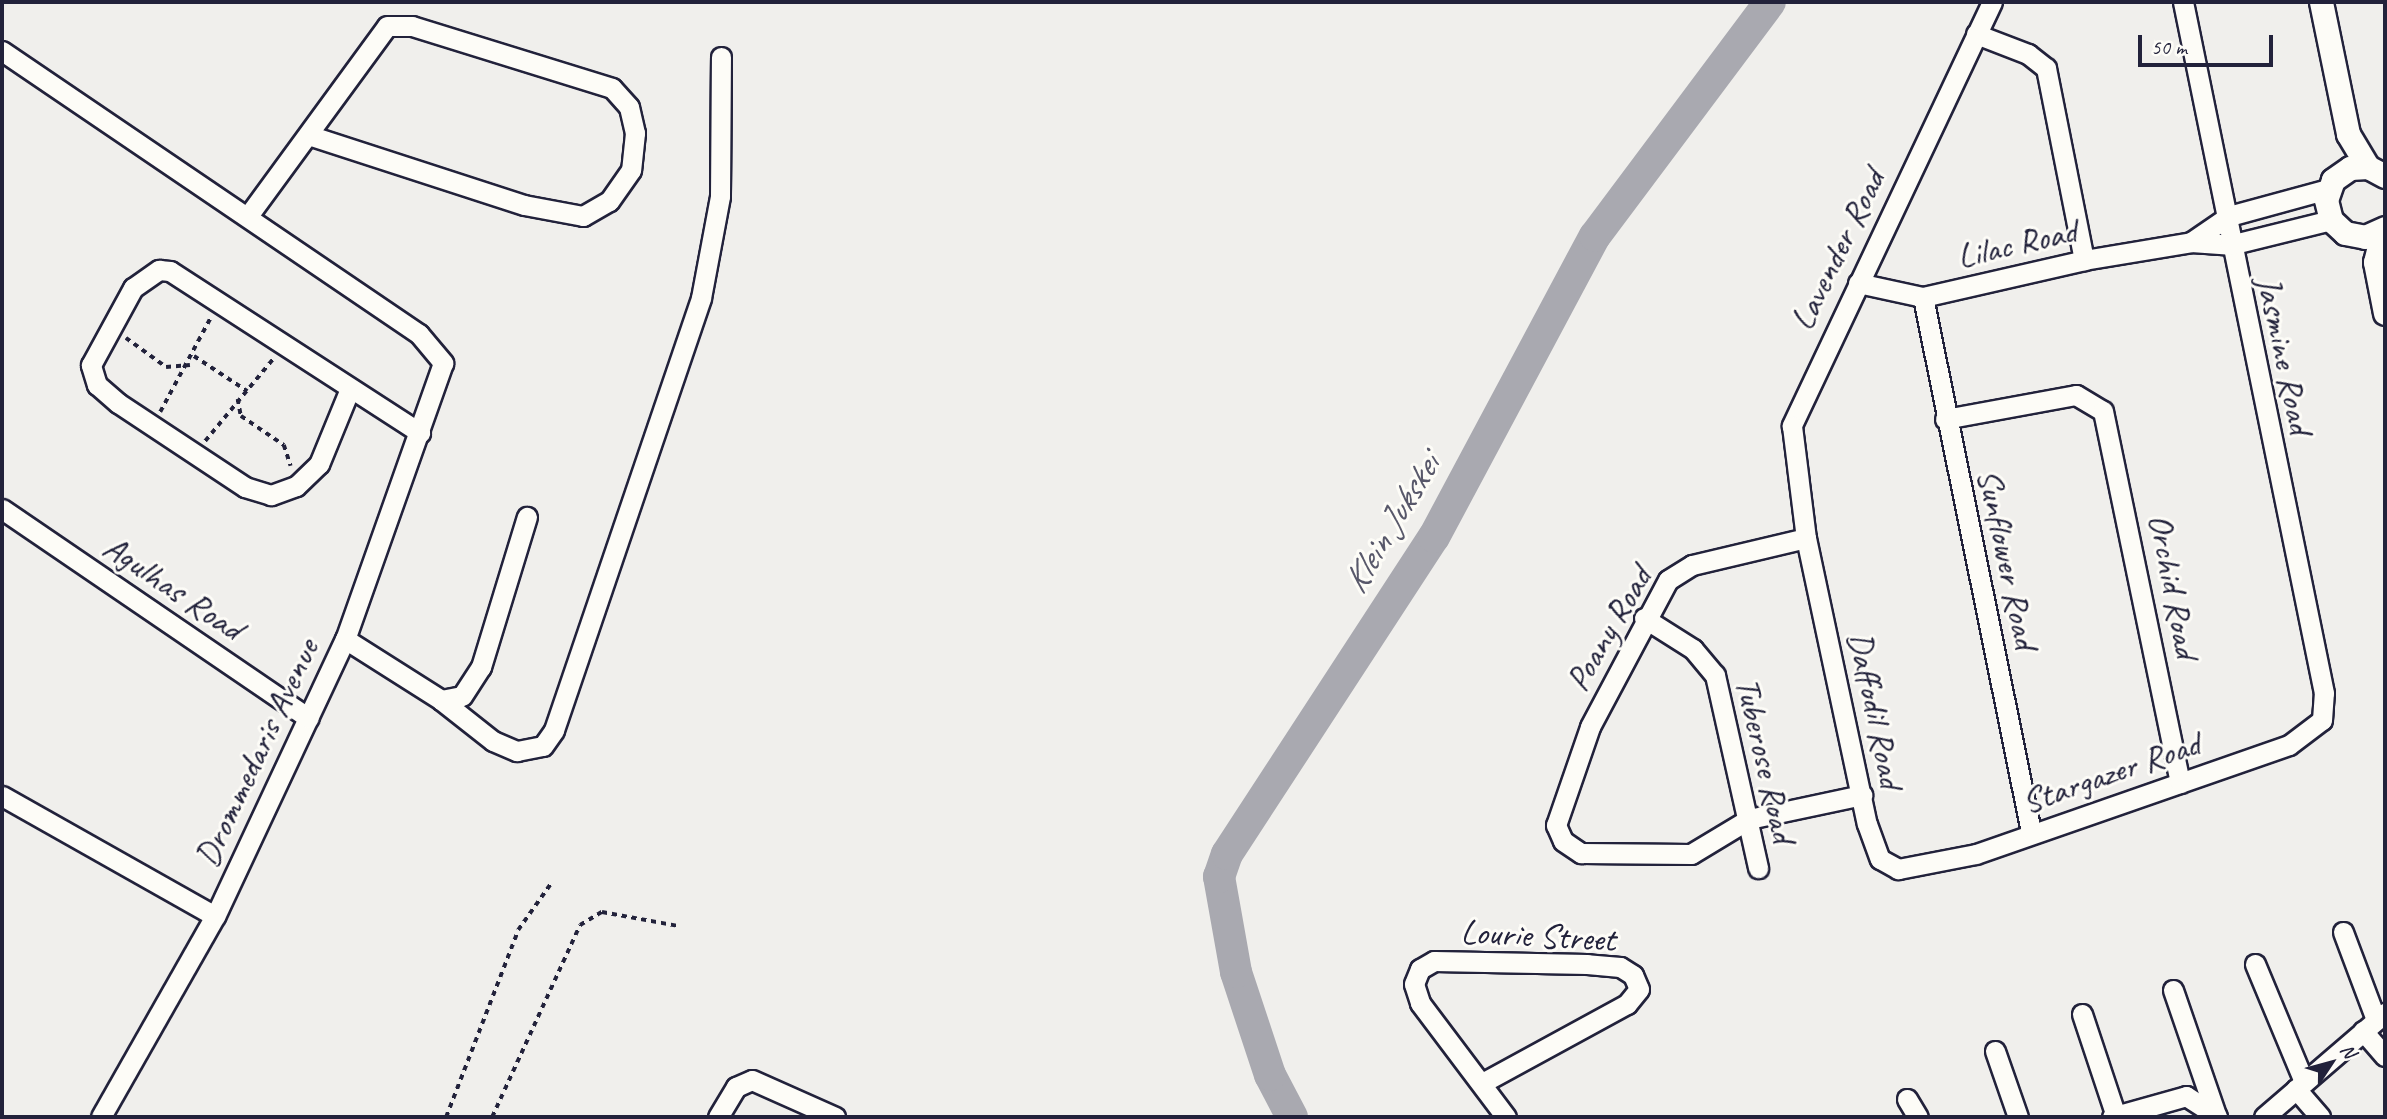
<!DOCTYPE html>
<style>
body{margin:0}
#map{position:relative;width:2387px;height:1119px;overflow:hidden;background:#f0efec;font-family:Caveat,sans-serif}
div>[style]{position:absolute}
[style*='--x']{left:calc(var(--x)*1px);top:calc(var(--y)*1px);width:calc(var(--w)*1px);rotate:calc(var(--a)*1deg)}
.river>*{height:32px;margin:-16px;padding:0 16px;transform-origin:16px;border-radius:16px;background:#a9a9b0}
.path>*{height:3.5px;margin-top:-1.75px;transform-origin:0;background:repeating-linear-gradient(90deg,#22223b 0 5px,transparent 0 10px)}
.roads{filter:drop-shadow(2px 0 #22223b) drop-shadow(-2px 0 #22223b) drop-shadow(0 2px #22223b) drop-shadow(0 -2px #22223b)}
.minor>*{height:19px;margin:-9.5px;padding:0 9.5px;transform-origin:9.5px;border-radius:9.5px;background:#fdfcf7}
.tertiary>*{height:23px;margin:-11.5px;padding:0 11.5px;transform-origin:11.5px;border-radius:11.5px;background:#fdfcf7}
span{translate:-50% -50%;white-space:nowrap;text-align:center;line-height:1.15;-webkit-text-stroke:6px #fdfcf7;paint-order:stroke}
.street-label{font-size:35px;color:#22223b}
.water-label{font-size:37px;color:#58586a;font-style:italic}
.frame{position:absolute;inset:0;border:4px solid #22223b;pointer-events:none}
.north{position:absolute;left:2296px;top:1028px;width:70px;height:70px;-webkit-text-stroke:5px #fdfcf7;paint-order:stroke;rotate:54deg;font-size:19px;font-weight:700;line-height:28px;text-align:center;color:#22223b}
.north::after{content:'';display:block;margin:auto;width:24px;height:32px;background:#22223b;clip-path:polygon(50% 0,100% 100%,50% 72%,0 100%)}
.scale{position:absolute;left:2138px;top:35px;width:135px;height:32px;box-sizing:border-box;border:4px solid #22223b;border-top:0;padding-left:9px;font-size:21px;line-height:24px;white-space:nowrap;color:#22223b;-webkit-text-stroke:5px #fdfcf7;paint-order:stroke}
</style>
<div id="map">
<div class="river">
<div style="--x:1292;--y:1117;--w:47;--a:-117.6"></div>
<div style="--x:1270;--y:1075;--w:108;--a:-108.3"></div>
<div style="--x:1236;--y:972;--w:97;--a:-100.1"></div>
<div style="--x:1219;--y:877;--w:24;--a:-71"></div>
<div style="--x:1227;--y:854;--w:379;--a:-56.9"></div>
<div style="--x:1434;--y:537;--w:341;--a:-61.9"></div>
<div style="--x:1595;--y:236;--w:292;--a:-53.2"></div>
</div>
<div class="path">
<div style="--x:126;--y:338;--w:49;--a:35.9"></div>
<div style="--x:166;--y:367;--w:24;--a:-5"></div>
<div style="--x:194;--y:356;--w:64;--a:33.4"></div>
<div style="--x:238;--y:399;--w:17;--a:80"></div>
<div style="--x:241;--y:416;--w:52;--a:34"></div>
<div style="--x:284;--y:445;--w:22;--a:72"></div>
<div style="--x:160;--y:412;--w:108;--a:-61.8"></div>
<div style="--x:205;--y:441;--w:108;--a:-50.3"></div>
<div style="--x:446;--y:1117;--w:200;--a:-68.9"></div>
<div style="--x:518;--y:930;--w:59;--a:-54.7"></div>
<div style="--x:492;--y:1117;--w:211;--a:-65.4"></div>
<div style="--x:580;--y:925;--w:26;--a:-31"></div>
<div style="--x:602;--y:912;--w:77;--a:10.4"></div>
</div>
<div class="roads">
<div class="minor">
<div style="--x:1992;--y:2;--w:469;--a:115.3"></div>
<div style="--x:1792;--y:426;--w:113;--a:82.9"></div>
<div style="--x:1806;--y:538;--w:292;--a:78"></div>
<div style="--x:1867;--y:824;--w:37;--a:70"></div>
<div style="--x:1880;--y:859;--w:21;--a:29"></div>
<div style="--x:1898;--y:869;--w:79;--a:-10.9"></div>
<div style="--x:1976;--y:854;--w:331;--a:-19.2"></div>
<div style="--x:2289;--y:745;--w:41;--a:-37.1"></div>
<div style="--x:2322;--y:720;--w:27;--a:-86"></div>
<div style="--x:2324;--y:693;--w:705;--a:-101.53"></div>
<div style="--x:1976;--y:34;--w:56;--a:21"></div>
<div style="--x:2028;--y:54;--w:23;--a:38"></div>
<div style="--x:2046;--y:68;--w:196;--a:78.8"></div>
<div style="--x:2;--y:51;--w:504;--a:34.16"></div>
<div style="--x:419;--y:334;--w:38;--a:50"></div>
<div style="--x:443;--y:363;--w:293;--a:109.5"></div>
<div style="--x:345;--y:639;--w:306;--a:115.1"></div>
<div style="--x:215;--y:916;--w:231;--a:119.6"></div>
<div style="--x:248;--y:216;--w:235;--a:-53.8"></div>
<div style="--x:387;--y:26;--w:25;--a:0"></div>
<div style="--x:412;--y:26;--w:209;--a:17.2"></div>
<div style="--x:612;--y:88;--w:25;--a:48"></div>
<div style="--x:629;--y:107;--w:27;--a:77"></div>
<div style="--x:635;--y:133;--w:37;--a:96"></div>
<div style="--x:631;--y:170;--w:38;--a:125"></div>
<div style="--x:609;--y:201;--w:30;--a:150"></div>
<div style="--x:583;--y:216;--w:60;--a:-169.4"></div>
<div style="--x:524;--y:205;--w:226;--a:-162"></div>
<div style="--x:2191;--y:242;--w:46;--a:-34.4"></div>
<div style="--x:2229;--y:216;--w:103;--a:-15.3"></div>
<div style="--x:1858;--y:283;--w:66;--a:12.2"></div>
<div style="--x:1923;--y:297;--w:165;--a:-12.9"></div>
<div style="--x:2084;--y:260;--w:109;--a:-9.5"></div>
<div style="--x:2191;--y:242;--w:39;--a:4"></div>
<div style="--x:2230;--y:245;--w:104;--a:-13.9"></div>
<div style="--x:1923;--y:297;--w:546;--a:78.59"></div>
<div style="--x:349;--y:391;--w:79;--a:112.3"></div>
<div style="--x:319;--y:464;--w:32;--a:136"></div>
<div style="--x:296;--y:486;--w:27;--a:160"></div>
<div style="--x:271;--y:495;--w:27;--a:-163"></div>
<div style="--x:245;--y:487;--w:152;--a:-146.5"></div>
<div style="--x:118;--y:403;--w:28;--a:-139"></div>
<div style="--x:97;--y:385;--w:21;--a:-107"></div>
<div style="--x:91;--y:365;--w:88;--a:-61.4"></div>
<div style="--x:133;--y:288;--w:32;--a:-35"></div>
<div style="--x:159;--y:270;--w:11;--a:5"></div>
<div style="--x:170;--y:271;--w:298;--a:32.9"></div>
<div style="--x:1945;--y:419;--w:133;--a:-10.4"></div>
<div style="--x:2076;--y:395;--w:31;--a:31"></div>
<div style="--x:2103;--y:411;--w:380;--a:78.3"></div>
<div style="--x:2;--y:509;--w:371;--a:34.3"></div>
<div style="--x:1806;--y:538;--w:117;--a:166.7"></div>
<div style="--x:1692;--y:565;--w:28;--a:148"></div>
<div style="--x:1668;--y:580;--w:166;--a:118"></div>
<div style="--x:1590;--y:727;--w:104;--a:109.1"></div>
<div style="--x:1556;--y:825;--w:17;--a:66"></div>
<div style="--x:1563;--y:841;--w:22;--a:34"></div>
<div style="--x:1581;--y:853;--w:110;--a:0.5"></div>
<div style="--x:1691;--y:854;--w:68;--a:-31.1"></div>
<div style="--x:1749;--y:819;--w:116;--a:-12"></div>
<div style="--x:1644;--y:618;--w:58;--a:32.3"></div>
<div style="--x:1693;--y:649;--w:34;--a:50"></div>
<div style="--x:1715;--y:675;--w:198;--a:77.4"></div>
<div style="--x:345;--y:639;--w:114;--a:32.4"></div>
<div style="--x:441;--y:700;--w:21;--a:-11"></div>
<div style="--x:462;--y:696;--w:35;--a:-57"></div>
<div style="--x:481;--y:667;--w:157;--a:-73"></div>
<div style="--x:441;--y:700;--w:66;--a:38.3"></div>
<div style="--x:493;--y:741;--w:26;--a:23"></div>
<div style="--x:517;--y:751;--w:26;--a:-11"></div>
<div style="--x:543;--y:746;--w:19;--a:-55"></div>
<div style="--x:554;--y:730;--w:456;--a:-71.2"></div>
<div style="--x:701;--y:298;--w:104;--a:-79.4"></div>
<div style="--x:720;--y:196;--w:139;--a:-89.6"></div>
<div style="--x:2;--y:796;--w:244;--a:29.4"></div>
<div style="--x:2343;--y:932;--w:94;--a:69.4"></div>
<div style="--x:2255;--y:964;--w:128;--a:67.4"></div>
<div style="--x:2173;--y:990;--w:132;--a:71"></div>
<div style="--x:2082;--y:1014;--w:108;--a:71.6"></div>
<div style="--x:2363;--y:1031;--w:33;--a:49"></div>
<div style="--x:1995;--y:1051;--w:70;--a:70.8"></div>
<div style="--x:1482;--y:1083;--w:165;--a:-28.6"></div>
<div style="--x:1627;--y:1004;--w:19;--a:-51"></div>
<div style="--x:1639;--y:989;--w:15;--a:-113"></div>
<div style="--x:1633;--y:975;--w:15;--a:-148"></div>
<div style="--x:1620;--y:967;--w:33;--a:-175"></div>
<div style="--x:1587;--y:964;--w:153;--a:-178.9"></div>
<div style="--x:1434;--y:961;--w:16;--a:150"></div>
<div style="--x:1420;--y:969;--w:16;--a:112"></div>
<div style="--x:1414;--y:984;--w:20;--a:72"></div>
<div style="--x:1420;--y:1003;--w:143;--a:53"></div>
<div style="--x:2296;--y:1089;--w:37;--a:49"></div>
<div style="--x:1907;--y:1099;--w:21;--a:59"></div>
<div style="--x:718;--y:1117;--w:35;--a:-59"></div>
<div style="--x:736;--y:1087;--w:17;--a:-24"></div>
<div style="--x:752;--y:1080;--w:91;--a:24"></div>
<div style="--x:2112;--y:1117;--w:77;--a:-15.8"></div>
<div style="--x:2186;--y:1096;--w:37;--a:33"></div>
<div style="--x:2264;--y:1117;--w:160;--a:-40.7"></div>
</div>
<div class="tertiary">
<div style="--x:2321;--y:2;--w:135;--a:78.4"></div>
<div style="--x:2348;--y:134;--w:39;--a:59"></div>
<div style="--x:2385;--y:176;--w:19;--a:-152"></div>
<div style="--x:2368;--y:167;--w:18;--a:177"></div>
<div style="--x:2350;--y:168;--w:21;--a:145"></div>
<div style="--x:2333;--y:180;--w:21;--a:109"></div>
<div style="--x:2326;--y:200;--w:21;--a:76"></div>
<div style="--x:2331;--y:220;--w:19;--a:43"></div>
<div style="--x:2345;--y:233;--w:20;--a:11"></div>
<div style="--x:2365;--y:237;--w:22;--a:-24"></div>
<div style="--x:2383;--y:230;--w:33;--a:104"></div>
<div style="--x:2375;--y:262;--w:52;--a:78.9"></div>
</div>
</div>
<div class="street-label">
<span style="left:2017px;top:244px;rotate:-13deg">Lilac Road</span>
<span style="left:1838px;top:250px;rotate:-64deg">Lavender Road</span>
<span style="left:2284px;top:355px;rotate:78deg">Jasmine Road</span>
<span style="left:2007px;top:559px;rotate:78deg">Sunflower Road</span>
<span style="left:2173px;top:586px;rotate:79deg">Orchid Road</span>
<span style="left:173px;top:588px;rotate:34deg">Agulhas Road</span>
<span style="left:1609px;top:629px;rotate:-60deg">Poany Road</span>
<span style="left:1875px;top:710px;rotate:78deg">Daffodil Road</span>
<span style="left:257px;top:753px;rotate:-65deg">Drommedaris Avenue</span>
<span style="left:1765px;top:760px;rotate:77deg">Tuberose Road</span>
<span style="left:2111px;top:773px;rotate:-19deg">Stargazer Road</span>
<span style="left:1538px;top:936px;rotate:3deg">Lourie Street</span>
</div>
<div class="water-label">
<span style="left:1391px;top:524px;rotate:-59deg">Klein Jukskei</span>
</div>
<div class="frame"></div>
<div class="north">N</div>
<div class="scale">50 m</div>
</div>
